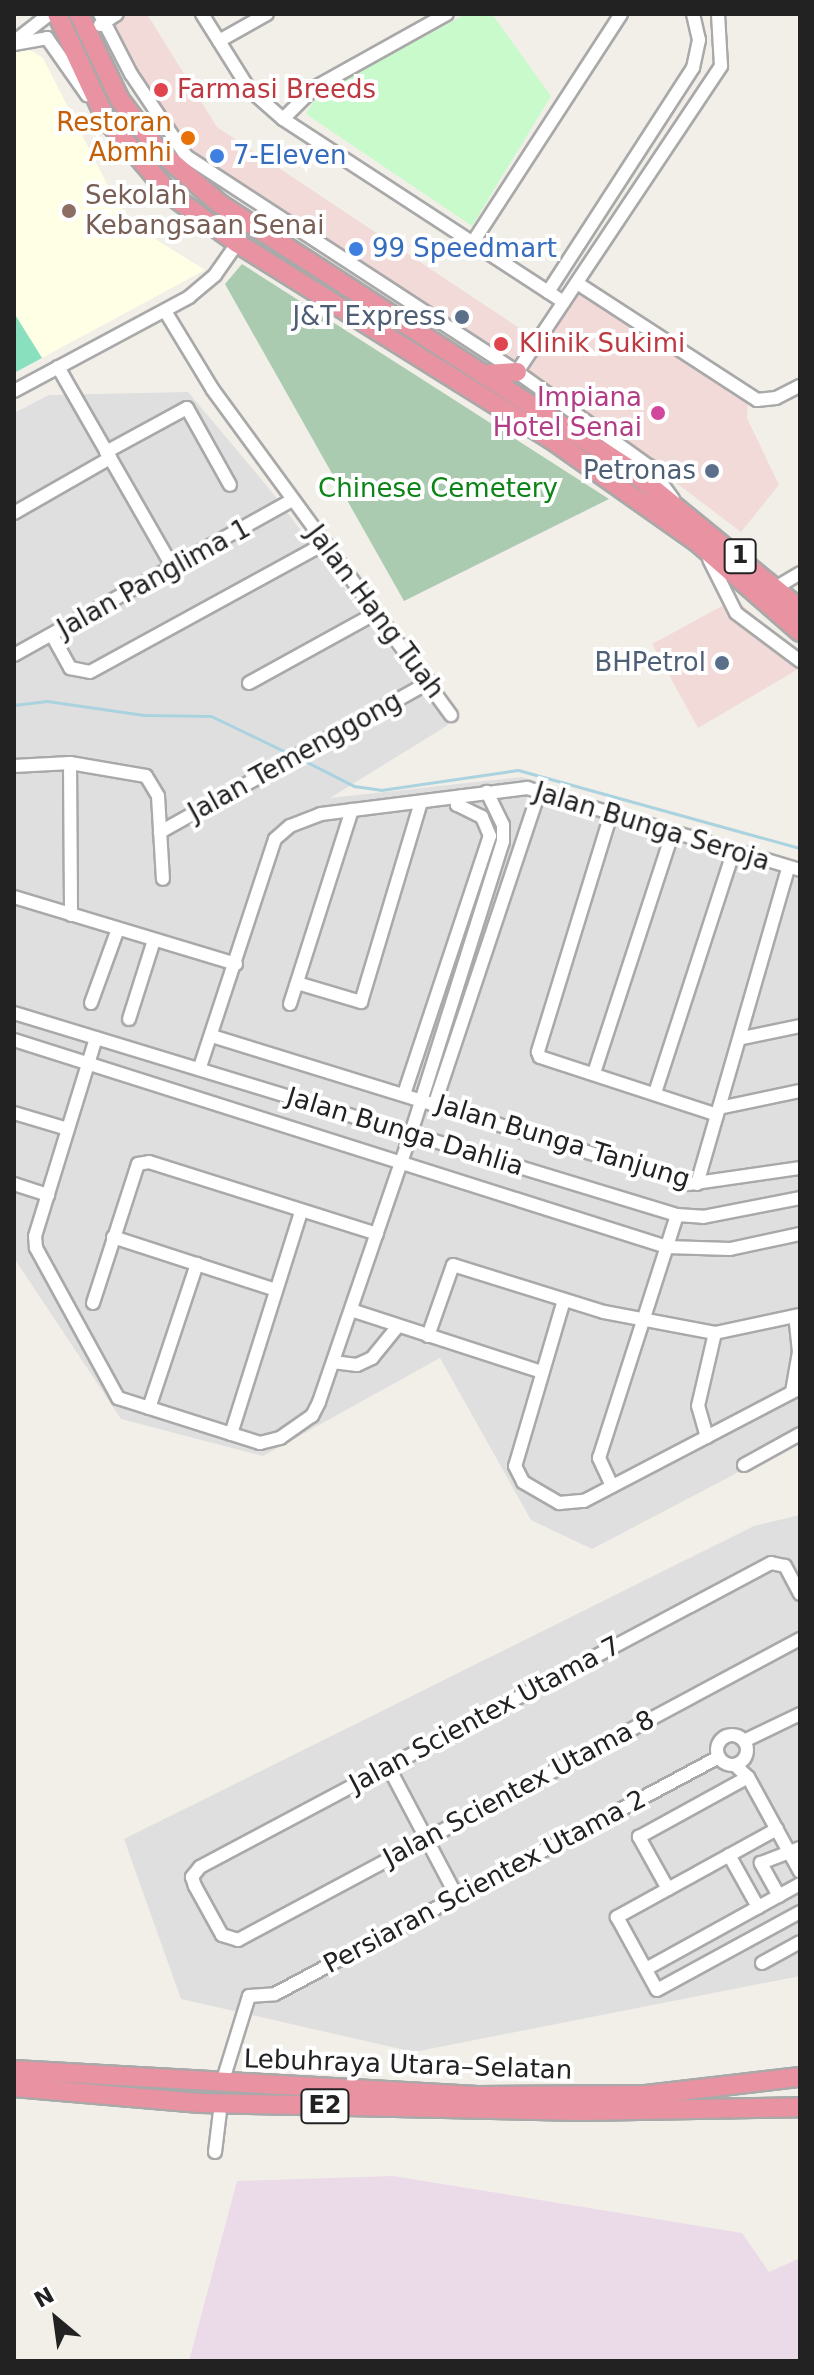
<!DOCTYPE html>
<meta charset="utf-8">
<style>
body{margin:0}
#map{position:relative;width:814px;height:2375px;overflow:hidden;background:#f2efe9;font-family:"DejaVu Sans",sans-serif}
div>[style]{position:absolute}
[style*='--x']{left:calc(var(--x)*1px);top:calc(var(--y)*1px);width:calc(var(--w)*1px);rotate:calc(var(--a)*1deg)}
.residential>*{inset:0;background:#e0dfdf}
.commercial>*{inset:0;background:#f2dad9}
.industrial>*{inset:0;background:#ebdbe8}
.education>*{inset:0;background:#ffffe5}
.cemetery>*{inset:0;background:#aacbaf}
.park>*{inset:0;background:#c8facc}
.pitch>*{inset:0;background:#88e0be}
.stream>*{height:3px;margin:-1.5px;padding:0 1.5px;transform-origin:1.5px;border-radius:1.5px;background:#aad3df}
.roads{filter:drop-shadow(2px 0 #a9a9a9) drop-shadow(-2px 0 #a9a9a9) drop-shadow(0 2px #a9a9a9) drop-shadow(0 -2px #a9a9a9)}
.minor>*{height:12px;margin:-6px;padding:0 6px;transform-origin:6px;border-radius:6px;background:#fff}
.minor>.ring{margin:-6px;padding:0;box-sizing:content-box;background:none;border:12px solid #fff;border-radius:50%}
.highway>*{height:18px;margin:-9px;padding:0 9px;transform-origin:9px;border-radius:9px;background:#e892a2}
.dots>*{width:22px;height:22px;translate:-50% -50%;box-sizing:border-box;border:4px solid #fff;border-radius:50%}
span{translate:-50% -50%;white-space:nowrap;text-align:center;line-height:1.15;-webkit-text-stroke:8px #fff;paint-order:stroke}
.shield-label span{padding:2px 6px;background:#fff;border:2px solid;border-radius:6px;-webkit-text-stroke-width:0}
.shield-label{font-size:24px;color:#222;font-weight:700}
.health-label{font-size:26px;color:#be3a42}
.left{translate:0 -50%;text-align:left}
.food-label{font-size:26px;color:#c56008}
.right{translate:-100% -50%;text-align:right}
.shop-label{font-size:26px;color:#366cbe}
.education-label{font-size:26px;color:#785e54}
.service-label{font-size:26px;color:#4e5e75}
.hotel-label{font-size:26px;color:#b23c85}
.park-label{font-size:26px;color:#0c8416}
.street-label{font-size:26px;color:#222}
.frame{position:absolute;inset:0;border:16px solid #222;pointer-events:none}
.north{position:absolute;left:16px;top:2279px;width:80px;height:80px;-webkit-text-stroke:6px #fff;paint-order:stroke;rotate:331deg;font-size:22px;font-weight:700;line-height:32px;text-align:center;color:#222}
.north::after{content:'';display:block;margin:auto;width:28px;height:36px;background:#222;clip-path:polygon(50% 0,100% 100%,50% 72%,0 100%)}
</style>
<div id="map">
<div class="residential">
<div style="clip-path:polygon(188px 392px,271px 491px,448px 725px,330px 798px,522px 777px,800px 863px,800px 1440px,592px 1549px,531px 1520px,440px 1358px,263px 1456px,121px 1419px,14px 1258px,14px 413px,49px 395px)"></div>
<div style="clip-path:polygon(800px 1515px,800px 1976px,414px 2052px,181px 1999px,124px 1839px,754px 1526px)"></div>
</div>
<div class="commercial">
<div style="clip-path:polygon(104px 14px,147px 14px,217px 127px,536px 339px,517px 367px,187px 152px)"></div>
<div style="clip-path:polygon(579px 291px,748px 401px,747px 418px,779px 485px,741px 532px,527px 370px)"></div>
<div style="clip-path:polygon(735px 599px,800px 655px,800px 668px,698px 728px,652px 644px)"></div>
</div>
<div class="industrial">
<div style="clip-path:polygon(393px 2176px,742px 2233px,769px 2272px,800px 2258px,800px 2361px,189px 2361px,237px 2181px)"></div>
</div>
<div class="education">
<div style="clip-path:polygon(25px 47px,43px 58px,113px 196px,136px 227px,205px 270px,42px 358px,14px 313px,14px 52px)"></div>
</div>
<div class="cemetery">
<div style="clip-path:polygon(242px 264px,609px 499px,404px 601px,225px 284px)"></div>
</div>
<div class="park">
<div style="clip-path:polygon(466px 14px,492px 14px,551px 96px,472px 226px,306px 114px,318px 94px)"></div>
</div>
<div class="pitch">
<div style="clip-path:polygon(14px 313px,42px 358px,14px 373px)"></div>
</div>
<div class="stream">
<div style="--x:14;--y:705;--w:33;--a:-7"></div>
<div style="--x:47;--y:701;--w:98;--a:8.2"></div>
<div style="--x:144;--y:715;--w:67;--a:0.9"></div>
<div style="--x:211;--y:716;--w:90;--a:25.7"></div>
<div style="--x:299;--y:758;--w:62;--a:27"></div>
<div style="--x:354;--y:786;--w:27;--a:8"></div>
<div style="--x:381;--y:790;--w:138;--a:-8.3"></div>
<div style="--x:518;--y:770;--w:293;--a:15.5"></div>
</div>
<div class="roads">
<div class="minor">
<div style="--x:100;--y:14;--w:68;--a:62.7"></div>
<div style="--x:131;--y:74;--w:99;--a:56.1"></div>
<div style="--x:186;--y:156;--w:395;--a:33.1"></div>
<div style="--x:517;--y:372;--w:162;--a:35.5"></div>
<div style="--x:649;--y:466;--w:41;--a:54"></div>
<div style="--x:202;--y:14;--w:89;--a:57.9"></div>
<div style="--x:249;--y:89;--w:45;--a:41.4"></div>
<div style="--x:283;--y:119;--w:335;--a:33.1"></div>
<div style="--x:100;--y:25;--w:20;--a:-33"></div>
<div style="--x:20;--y:37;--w:37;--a:-38"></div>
<div style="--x:219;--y:41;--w:55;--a:-29.4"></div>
<div style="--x:14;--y:44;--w:34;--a:-10"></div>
<div style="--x:47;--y:38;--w:70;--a:54.9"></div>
<div style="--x:283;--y:119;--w:44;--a:-45"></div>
<div style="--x:314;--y:88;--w:152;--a:-29.1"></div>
<div style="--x:473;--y:242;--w:272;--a:-57"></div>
<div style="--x:577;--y:283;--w:215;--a:33"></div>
<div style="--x:757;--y:400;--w:19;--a:-6"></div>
<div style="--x:776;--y:398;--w:27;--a:-27"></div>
<div style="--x:548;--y:292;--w:267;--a:-57.1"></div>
<div style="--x:693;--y:68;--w:29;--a:-78"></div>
<div style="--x:699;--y:40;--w:27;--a:-103"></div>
<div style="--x:165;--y:311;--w:92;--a:58.7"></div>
<div style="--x:213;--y:390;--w:403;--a:53.8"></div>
<div style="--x:58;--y:367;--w:232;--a:60.2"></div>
<div style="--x:517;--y:372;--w:368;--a:-56.3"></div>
<div style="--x:721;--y:66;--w:52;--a:-93.3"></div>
<div style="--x:14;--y:391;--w:199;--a:-28.2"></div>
<div style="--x:189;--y:297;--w:34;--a:-40"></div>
<div style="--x:215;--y:275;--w:39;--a:-55"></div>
<div style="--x:106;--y:452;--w:92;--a:-28.5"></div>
<div style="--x:187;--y:408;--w:88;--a:60.8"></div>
<div style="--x:14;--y:513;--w:111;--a:-29.8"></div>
<div style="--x:709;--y:559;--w:60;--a:63.4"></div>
<div style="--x:736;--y:613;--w:80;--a:36.9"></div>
<div style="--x:777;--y:587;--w:27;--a:-31"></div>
<div style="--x:52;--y:635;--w:38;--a:61"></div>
<div style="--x:70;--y:668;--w:20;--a:11"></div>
<div style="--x:90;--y:672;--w:267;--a:-28.7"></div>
<div style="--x:14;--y:655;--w:319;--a:-29.1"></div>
<div style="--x:249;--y:683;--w:145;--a:-28.9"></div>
<div style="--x:70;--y:763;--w:152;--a:89.6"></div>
<div style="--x:14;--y:766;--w:56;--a:-3.1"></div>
<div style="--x:70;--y:763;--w:77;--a:9.7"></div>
<div style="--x:146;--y:776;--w:23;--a:59"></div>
<div style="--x:158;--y:796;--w:83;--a:86.6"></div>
<div style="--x:611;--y:814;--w:249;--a:107.1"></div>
<div style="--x:538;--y:1052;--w:5;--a:68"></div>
<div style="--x:540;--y:1057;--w:186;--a:18.1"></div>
<div style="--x:160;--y:832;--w:309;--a:-29.1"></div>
<div style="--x:14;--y:897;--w:232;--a:16.8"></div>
<div style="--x:297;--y:983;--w:67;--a:16.5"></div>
<div style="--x:361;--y:1002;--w:209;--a:-73.3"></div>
<div style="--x:91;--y:1003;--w:79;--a:-70"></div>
<div style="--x:290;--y:1004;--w:204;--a:-72.3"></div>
<div style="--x:14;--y:1013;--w:693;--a:16.94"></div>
<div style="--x:677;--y:1215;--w:26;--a:4"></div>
<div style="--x:703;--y:1217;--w:99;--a:-11.1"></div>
<div style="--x:129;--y:1019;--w:83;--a:-72.4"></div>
<div style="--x:212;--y:1036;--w:499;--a:17.2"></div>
<div style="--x:689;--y:1184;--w:112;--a:-8.2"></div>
<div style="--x:96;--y:1038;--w:207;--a:107.1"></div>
<div style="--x:35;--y:1236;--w:12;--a:85"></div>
<div style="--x:36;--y:1248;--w:171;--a:61.3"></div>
<div style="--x:118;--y:1398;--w:149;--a:17.6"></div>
<div style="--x:260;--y:1443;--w:21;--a:-14"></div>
<div style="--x:280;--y:1438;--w:39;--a:-35"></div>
<div style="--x:312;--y:1416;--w:16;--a:-63"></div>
<div style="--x:319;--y:1402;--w:284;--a:-71.1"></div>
<div style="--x:411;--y:1133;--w:305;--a:-72.5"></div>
<div style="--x:503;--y:842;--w:17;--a:-90"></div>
<div style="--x:503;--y:825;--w:37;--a:-116"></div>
<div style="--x:743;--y:1038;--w:58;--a:-11.9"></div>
<div style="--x:14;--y:1040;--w:685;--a:17.59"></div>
<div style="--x:667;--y:1247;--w:63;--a:1.8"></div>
<div style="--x:730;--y:1249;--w:72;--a:-12.1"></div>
<div style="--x:200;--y:1067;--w:240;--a:-71.8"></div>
<div style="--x:275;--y:839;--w:20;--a:-41"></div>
<div style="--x:290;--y:826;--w:33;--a:-21"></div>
<div style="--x:321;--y:814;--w:208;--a:-7.2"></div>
<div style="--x:527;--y:788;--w:285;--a:16.7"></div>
<div style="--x:594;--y:1073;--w:254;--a:-71.9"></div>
<div style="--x:655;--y:1093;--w:256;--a:-72"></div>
<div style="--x:404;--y:1094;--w:272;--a:-71.6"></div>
<div style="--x:490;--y:836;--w:21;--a:-113"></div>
<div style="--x:482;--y:817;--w:28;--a:-154"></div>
<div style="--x:457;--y:805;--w:9;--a:-69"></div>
<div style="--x:435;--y:1103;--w:328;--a:-71.5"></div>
<div style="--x:719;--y:1108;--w:83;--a:-11.9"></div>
<div style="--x:14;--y:1113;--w:56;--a:16.5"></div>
<div style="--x:14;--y:1184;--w:36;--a:18"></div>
<div style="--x:697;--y:1184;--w:329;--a:-73.9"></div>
<div style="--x:113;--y:1237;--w:171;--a:18"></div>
<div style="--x:564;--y:1300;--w:173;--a:106.4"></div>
<div style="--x:515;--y:1466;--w:18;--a:63"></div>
<div style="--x:523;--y:1482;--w:42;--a:30.3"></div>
<div style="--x:559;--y:1503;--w:25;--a:-5"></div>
<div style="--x:584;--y:1501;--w:244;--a:-27.6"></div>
<div style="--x:93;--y:1303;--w:146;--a:-72.1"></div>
<div style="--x:138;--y:1164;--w:11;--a:-10"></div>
<div style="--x:149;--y:1162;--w:239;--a:17.5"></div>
<div style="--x:351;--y:1310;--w:201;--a:18"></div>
<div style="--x:428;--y:1336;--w:75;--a:-70.6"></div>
<div style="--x:453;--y:1265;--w:158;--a:17.3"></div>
<div style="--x:604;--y:1312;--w:113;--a:10.7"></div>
<div style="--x:715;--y:1333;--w:87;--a:-12"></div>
<div style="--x:333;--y:1362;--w:24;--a:7"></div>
<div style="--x:357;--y:1365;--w:17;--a:-25"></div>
<div style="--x:372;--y:1358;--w:41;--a:-50.9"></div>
<div style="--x:792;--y:1392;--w:41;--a:-80.1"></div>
<div style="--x:799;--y:1352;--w:36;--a:-96"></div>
<div style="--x:149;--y:1408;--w:152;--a:-71.6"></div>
<div style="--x:231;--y:1434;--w:233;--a:-72.5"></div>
<div style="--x:707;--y:1437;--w:32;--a:-106"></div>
<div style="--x:698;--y:1406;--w:75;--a:-76.9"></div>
<div style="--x:744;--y:1465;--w:64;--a:-29"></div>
<div style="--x:612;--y:1486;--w:31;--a:-115"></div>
<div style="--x:599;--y:1458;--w:255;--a:-72.2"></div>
<div style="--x:800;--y:1594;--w:32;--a:-118"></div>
<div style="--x:785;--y:1566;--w:14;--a:-168"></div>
<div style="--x:771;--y:1563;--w:647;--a:151.97"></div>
<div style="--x:200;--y:1867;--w:13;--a:129"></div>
<div style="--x:192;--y:1877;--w:9;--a:72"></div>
<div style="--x:195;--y:1886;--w:56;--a:61.1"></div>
<div style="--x:222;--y:1935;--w:17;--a:17"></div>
<div style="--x:238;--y:1940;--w:638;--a:-28.17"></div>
<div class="ring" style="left:717px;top:1735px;width:18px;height:18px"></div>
<div style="--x:744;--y:1741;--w:62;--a:-25.7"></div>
<div style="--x:735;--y:1765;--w:18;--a:43"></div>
<div style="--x:748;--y:1777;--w:108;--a:61.3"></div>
<div style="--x:388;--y:1766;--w:148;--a:62.2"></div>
<div style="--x:777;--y:1829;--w:183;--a:151.2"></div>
<div style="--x:617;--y:1917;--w:83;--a:61.3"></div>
<div style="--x:657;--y:1990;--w:163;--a:-28.6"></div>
<div style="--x:729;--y:1855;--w:60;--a:60.9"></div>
<div style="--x:668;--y:1889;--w:60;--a:-119.1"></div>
<div style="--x:639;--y:1837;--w:124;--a:-28.8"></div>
<div style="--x:779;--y:1896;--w:38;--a:-119"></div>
<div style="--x:761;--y:1863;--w:42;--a:-21"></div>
<div style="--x:762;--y:1963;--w:43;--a:-28.9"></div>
<div style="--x:646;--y:1969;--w:176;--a:-28.9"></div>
<div style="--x:223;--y:2080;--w:88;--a:-72.8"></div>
<div style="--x:249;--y:1996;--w:26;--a:-4"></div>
<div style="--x:275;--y:1994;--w:503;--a:-28.09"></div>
<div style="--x:215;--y:2152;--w:38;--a:-83"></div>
</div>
<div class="highway">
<div style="--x:57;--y:14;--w:116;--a:65"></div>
<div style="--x:106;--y:119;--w:100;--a:49.5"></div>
<div style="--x:171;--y:195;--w:82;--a:36"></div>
<div style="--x:237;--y:243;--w:370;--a:32"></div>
<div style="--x:551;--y:439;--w:179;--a:35.2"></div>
<div style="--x:697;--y:542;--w:137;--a:41.1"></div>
<div style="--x:79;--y:14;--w:95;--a:64.5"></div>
<div style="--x:120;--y:100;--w:63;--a:52.8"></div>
<div style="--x:158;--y:150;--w:82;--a:41.1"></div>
<div style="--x:220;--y:204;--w:487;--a:32.9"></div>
<div style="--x:629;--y:469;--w:221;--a:39.3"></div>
<div style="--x:487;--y:374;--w:30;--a:-4"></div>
<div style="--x:14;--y:2070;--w:464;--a:3.2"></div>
<div style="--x:477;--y:2096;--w:169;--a:-0.3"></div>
<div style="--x:646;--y:2095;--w:155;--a:-6.7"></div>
<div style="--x:14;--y:2087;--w:187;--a:4.9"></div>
<div style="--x:200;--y:2103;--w:380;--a:1.2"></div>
<div style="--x:580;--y:2111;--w:220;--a:-1"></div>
</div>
</div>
<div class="dots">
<div style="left:161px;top:90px;background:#e0444e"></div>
<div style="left:188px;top:138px;background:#e8710a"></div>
<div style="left:217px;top:156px;background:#3f7fe0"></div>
<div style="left:69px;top:211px;background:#8d6e63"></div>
<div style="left:356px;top:249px;background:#3f7fe0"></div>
<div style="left:462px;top:317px;background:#5c6f8a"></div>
<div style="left:501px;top:344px;background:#e0444e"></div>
<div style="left:658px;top:413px;background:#d1479c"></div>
<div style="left:712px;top:471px;background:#5c6f8a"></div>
<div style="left:722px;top:663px;background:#5c6f8a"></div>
</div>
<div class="shield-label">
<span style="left:740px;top:556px">1</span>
<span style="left:325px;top:2106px">E2</span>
</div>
<div class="health-label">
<span class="left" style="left:177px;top:90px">Farmasi Breeds</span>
<span class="left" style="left:519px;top:344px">Klinik Sukimi</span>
</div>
<div class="food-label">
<span class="right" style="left:172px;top:138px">Restoran<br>Abmhi</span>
</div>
<div class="shop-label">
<span class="left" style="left:233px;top:156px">7-Eleven</span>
<span class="left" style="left:372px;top:249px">99 Speedmart</span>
</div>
<div class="education-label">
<span class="left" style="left:85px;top:211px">Sekolah<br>Kebangsaan Senai</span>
</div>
<div class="service-label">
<span class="right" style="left:446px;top:317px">J&amp;T Express</span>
<span class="right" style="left:696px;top:471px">Petronas</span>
<span class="right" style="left:706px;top:663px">BHPetrol</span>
</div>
<div class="hotel-label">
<span class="right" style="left:642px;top:413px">Impiana<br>Hotel Senai</span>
</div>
<div class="park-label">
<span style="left:438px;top:489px">Chinese Cemetery</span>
</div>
<div class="street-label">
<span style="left:154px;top:579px;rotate:-29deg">Jalan Panglima 1</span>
<span style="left:375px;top:612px;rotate:53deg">Jalan Hang Tuah</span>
<span style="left:295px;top:757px;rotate:-29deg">Jalan Temenggong</span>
<span style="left:652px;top:827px;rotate:17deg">Jalan Bunga Seroja</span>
<span style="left:405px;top:1132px;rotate:17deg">Jalan Bunga Dahlia</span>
<span style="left:563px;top:1142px;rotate:17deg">Jalan Bunga Tanjung</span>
<span style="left:485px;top:1715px;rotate:-28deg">Jalan Scientex Utama 7</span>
<span style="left:519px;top:1789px;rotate:-28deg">Jalan Scientex Utama 8</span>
<span style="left:485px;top:1882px;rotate:-28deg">Persiaran Scientex Utama 2</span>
<span style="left:408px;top:2065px;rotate:2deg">Lebuhraya Utara–Selatan</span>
</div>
<div class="frame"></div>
<div class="north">N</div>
</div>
